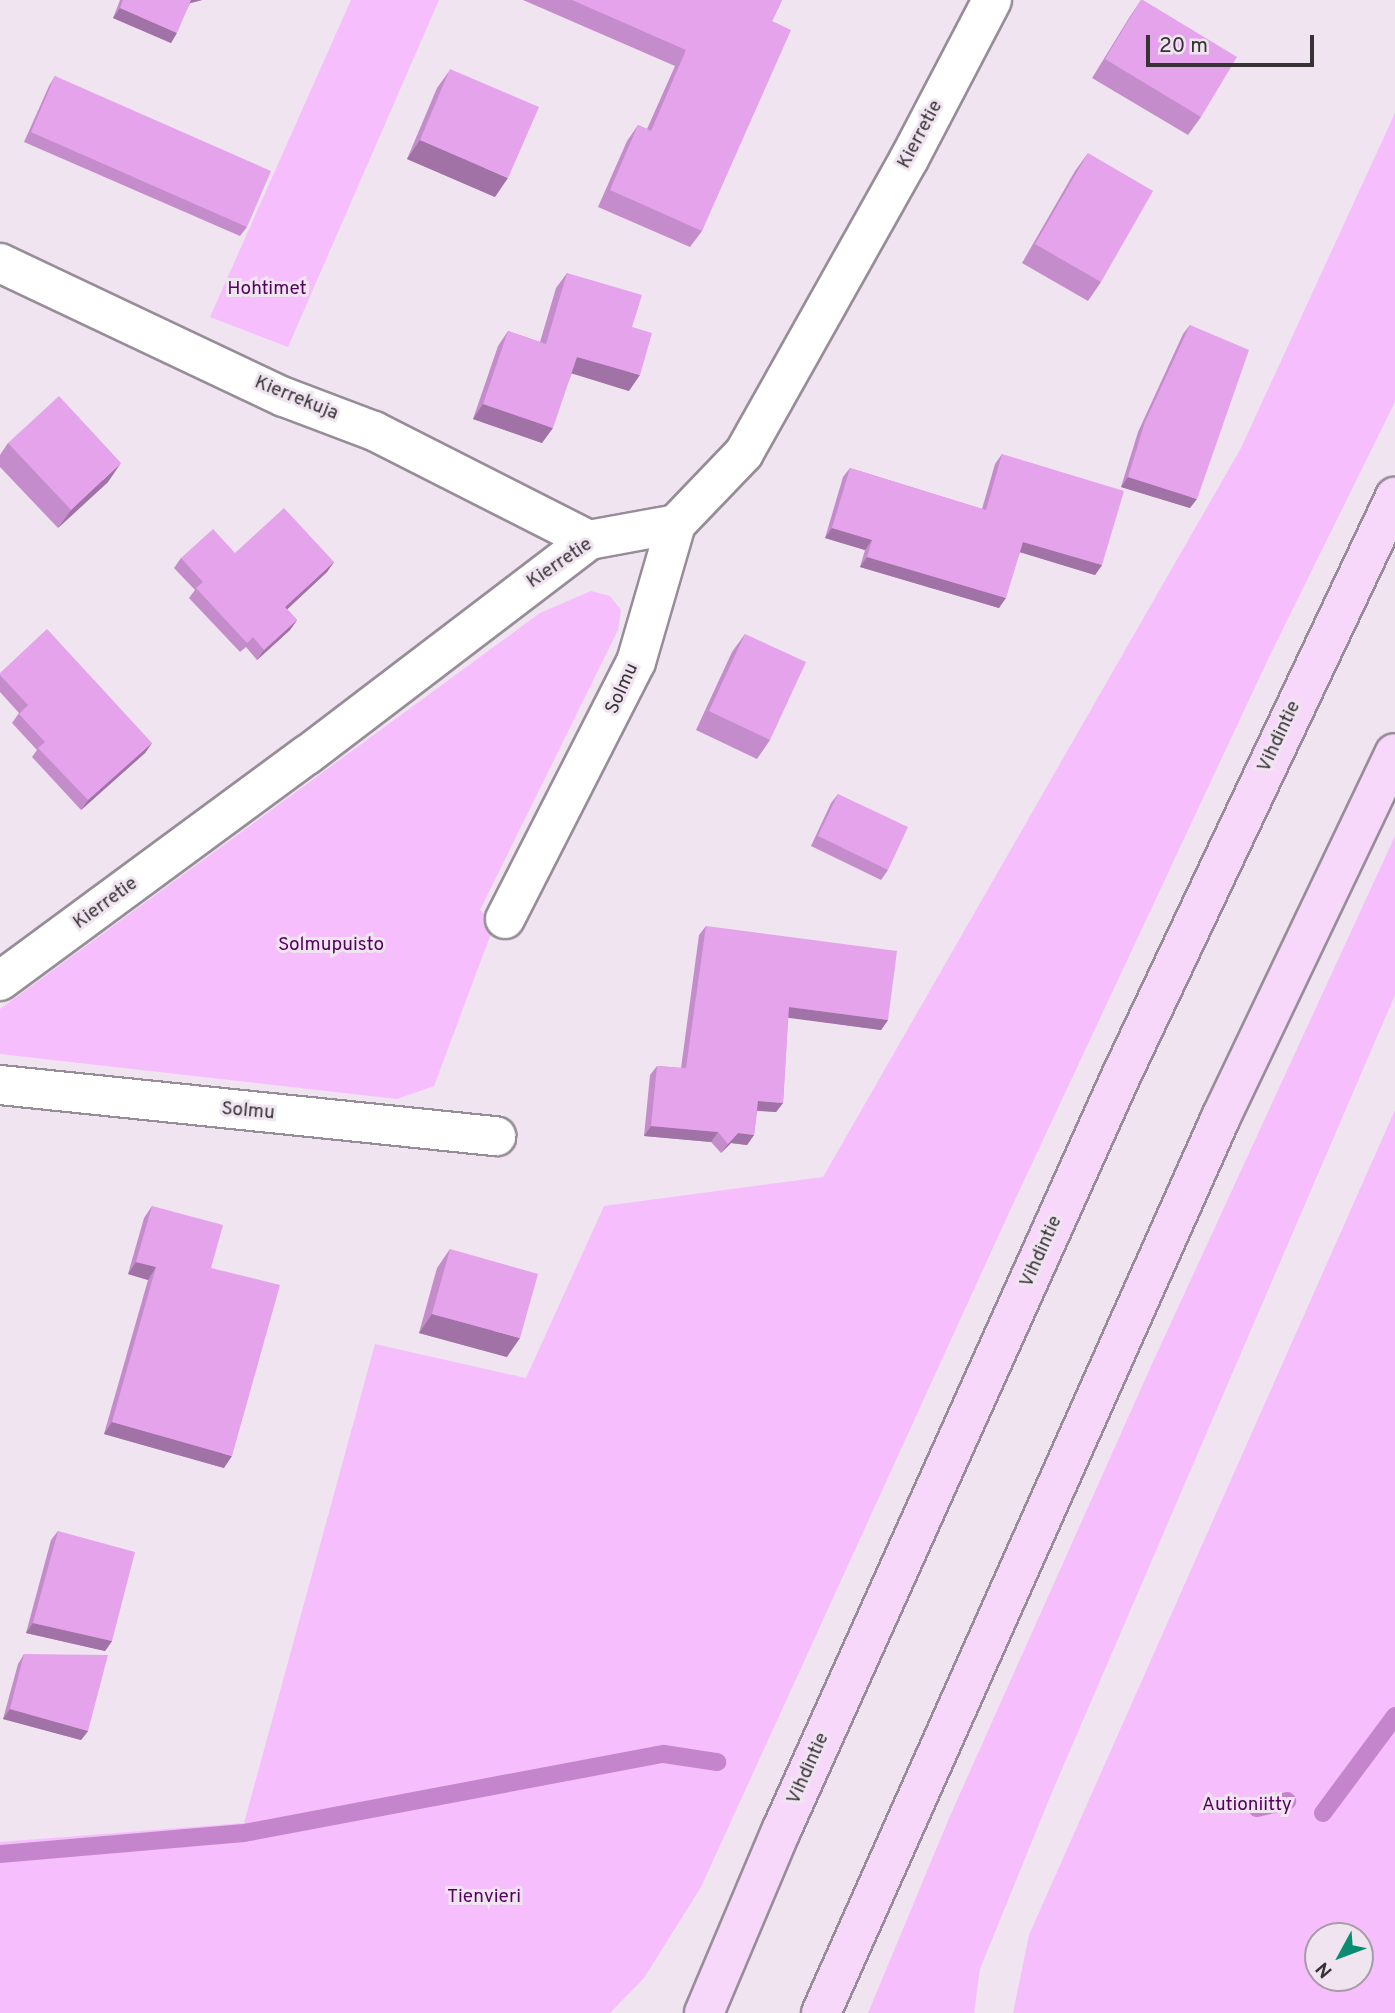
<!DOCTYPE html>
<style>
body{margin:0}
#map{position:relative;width:1395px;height:2013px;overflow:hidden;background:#efe4f0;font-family:Overpass,sans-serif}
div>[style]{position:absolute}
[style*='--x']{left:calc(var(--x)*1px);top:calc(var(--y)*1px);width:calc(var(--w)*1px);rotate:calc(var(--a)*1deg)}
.green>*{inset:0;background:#f7befd}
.stream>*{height:18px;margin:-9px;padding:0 9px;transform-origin:9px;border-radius:9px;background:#c585cd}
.roads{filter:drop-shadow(2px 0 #978d98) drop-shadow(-2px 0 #978d98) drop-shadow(0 2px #978d98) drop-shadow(0 -2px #978d98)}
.minor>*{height:38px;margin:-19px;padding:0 19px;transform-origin:19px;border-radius:19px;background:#fff}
.major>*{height:38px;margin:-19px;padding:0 19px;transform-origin:19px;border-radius:19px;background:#f7d8fa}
.wall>*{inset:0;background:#c58ccb}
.shaded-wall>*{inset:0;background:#a072a5}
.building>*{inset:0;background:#e5a3ec}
span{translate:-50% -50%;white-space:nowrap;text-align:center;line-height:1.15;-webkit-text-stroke:6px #efe4f0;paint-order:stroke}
.street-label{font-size:19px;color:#363236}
.park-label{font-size:19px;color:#560060}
.north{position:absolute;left:1304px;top:1922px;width:70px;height:70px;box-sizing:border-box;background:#efe4f0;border:2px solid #a59da6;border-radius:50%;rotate:229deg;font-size:19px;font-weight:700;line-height:28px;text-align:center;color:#363236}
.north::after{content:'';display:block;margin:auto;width:24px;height:32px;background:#098c72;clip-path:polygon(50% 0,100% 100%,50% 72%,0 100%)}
.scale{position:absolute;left:1146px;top:35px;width:168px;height:32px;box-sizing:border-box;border:4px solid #363236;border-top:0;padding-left:9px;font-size:21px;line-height:24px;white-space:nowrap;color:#363236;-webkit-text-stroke:5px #efe4f0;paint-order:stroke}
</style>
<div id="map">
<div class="green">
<div style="clip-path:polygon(351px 0,439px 0,288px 347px,210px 317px)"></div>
<div style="clip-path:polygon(1395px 113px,1395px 402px,1270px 655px,1007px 1217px,701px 1887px,644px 1978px,610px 2013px,0 2013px,0 1842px,244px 1823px,375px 1344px,526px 1378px,604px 1206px,823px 1177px,1241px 448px)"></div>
<div style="clip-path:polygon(591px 591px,610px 596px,621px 610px,618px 630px,480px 910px,495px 923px,434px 1086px,397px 1099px,0 1054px,0 1009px,540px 613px)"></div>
<div style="clip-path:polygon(1395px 836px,1395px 995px,1050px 1797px,980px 1969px,974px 2013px,868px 2013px,950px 1816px,1152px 1364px)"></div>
<div style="clip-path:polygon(evenodd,1395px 1110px,1395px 2013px,1013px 2013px,1029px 1935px,1395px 1110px,1318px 1936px,1360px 1936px,1360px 1978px,1318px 1978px,1318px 1936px)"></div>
</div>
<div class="stream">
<div style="--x:1257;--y:1808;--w:31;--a:-13"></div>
<div style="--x:1323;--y:1813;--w:121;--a:-53.4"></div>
<div style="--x:0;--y:1854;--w:245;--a:-4.9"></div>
<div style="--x:244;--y:1833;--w:427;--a:-10.7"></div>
<div style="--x:664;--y:1754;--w:54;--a:8.6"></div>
</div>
<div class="roads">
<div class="minor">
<div style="--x:0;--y:263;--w:314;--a:25.3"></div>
<div style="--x:284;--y:397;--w:96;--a:20.7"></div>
<div style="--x:374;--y:431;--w:241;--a:26.9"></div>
<div style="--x:505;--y:919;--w:288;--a:-63"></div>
<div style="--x:636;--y:662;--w:144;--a:-73.8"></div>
<div style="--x:0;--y:981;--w:381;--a:-36.4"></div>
<div style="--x:307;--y:755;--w:355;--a:-37.3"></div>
<div style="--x:589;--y:540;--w:88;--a:-10.4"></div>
<div style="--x:676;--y:524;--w:98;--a:-46.2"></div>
<div style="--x:744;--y:453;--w:337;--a:-60.7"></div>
<div style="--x:909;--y:159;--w:179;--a:-62.4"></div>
<div style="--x:0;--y:1085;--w:499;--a:5.9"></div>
</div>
<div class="major">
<div style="--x:704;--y:2013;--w:198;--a:-67.1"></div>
<div style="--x:781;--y:1831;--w:828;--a:-65.76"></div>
<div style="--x:1121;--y:1076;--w:641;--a:-64.68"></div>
<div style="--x:821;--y:2013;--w:981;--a:-65.94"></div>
<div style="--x:1221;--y:1117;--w:403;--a:-64.5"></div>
</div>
</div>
<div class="wall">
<div style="clip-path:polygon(120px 0,202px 0,190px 3px,171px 43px,113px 18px)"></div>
<div style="clip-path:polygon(523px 0,782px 0,772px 21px,702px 231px,690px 247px,598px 207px,627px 141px,638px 125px,647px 129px,675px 66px)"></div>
<div style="clip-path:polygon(1141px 0,1201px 117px,1188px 135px,1092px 78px,1129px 18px)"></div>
<div style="clip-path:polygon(450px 70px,495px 197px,407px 159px,437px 88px)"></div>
<div style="clip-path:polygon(55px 76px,247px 227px,240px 236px,24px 142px,49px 86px)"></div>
<div style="clip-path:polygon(1088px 153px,1101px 282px,1088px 301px,1022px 263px,1075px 171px)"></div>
<div style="clip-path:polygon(567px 273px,632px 327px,629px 391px,572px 373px,542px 443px,473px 419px,498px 346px,508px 331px,540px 342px,556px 288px)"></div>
<div style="clip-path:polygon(1190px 325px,1190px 508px,1121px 487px,1138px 432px,1183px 334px)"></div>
<div style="clip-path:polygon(8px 443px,108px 482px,58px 528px,0 467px,0 455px)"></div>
<div style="clip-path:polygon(1002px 454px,1102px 565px,1095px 575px,1020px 552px,999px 608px,860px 567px,865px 550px,825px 538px,843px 477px,850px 468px,982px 509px,995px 464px)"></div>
<div style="clip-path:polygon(235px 553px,334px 562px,327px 572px,287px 609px,297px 620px,290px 630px,257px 660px,246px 647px,240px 652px,189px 598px,195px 590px,174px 568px,181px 558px)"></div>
<div style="clip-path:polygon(745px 634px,770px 740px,757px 759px,696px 730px,732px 652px)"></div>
<div style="clip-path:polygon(0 673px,152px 743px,145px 753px,81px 810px,32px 757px,37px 750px,12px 723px,19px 713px,0 692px)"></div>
<div style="clip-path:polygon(838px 794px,888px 870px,881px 880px,811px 846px,831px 803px)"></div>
<div style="clip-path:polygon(706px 926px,888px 1020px,881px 1030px,788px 1017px,783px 1103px,776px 1112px,757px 1111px,754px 1135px,747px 1145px,731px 1143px,721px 1153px,711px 1142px,644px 1136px,650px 1075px,657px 1066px,681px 1068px,699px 935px)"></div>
<div style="clip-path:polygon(152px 1206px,211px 1268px,224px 1468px,104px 1434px,148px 1280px,128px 1274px,144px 1218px)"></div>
<div style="clip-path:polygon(450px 1249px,507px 1357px,419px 1333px,437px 1268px)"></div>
<div style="clip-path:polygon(58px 1531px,112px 1641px,105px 1651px,26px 1633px,51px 1540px)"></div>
<div style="clip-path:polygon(24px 1654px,88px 1731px,81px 1740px,3px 1719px,18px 1664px)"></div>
</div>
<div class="shaded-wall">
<div style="clip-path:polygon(190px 0,202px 0,187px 4px)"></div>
<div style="clip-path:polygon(120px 8px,177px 33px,171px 43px,113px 18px)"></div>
<div style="clip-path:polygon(420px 140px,508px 178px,495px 197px,407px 159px)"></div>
<div style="clip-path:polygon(577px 357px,640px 375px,629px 391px,567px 372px)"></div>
<div style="clip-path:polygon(483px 404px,553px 428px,542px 443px,473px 419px)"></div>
<div style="clip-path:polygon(121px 463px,108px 482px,58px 528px,71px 510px)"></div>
<div style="clip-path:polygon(1128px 477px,1197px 499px,1190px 508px,1121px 487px)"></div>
<div style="clip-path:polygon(832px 528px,872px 540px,865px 550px,825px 538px)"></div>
<div style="clip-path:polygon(1023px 542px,1102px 565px,1095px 575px,1016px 551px)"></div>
<div style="clip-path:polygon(867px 557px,1006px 598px,999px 608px,860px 567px)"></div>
<div style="clip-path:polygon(334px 562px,327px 572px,279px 617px,285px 607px)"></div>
<div style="clip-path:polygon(297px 620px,290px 630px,257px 660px,264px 650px)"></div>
<div style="clip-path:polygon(152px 743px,145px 753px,81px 810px,88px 800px)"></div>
<div style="clip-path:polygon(789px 1007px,888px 1020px,881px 1030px,782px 1017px)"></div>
<div style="clip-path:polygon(758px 1101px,783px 1103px,776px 1112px,751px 1110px)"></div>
<div style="clip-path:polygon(651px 1126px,718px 1132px,711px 1142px,644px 1136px)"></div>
<div style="clip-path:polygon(738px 1133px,754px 1135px,747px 1145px,731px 1143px,721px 1153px,728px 1144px)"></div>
<div style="clip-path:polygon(136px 1262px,156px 1267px,148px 1280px,128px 1274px)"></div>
<div style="clip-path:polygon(432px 1314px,520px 1338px,507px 1357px,419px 1333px)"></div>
<div style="clip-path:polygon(112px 1422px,232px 1456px,224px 1468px,104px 1434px)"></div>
<div style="clip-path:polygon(33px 1623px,112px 1641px,105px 1651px,26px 1633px)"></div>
<div style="clip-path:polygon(10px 1709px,88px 1731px,81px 1740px,3px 1719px)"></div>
</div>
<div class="building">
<div style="clip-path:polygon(123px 0,191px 0,177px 33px,120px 8px)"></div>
<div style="clip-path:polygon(572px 0,782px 0,772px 21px,791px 30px,702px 231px,610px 190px,638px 125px,651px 131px,686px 50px)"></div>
<div style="clip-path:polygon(1141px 0,1143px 0,1237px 57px,1201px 117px,1105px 59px)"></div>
<div style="clip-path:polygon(450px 69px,539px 107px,508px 178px,420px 140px)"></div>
<div style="clip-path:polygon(55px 76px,271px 171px,247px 227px,31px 132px)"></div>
<div style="clip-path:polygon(1088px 153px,1153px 191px,1101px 282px,1035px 244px)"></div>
<div style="clip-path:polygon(567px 273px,642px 295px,632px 327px,652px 333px,640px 375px,577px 357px,553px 428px,483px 404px,508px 331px,546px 344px)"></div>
<div style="clip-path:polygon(1190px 325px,1249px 350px,1197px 499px,1128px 477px,1145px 422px)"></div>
<div style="clip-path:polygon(59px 396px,121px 463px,71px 510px,8px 443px)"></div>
<div style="clip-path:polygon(1002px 454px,1124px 491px,1102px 565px,1023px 542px,1006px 598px,867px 557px,872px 540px,832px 528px,850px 468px,986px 510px)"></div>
<div style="clip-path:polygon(284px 508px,334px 562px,285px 607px,297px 620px,264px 650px,253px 637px,247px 643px,196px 588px,203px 582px,181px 558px,213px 529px,235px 553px)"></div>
<div style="clip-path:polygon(47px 629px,152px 743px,88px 800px,38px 748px,45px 742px,19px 714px,28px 705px,0 675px,0 673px)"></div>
<div style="clip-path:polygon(745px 634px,806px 662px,770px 740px,709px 711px)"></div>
<div style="clip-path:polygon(838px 794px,908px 827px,888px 870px,818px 836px)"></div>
<div style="clip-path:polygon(706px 926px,897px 951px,888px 1020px,789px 1007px,783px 1103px,758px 1101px,754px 1135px,738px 1133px,728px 1144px,718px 1132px,651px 1126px,657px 1066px,686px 1068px)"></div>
<div style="clip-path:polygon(152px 1206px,223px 1225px,211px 1268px,280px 1285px,232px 1456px,112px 1422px,156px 1267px,136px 1262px)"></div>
<div style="clip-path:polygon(450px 1249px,538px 1274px,520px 1338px,432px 1314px)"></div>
<div style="clip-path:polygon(58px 1531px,135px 1552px,112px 1641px,33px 1623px)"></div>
<div style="clip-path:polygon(24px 1654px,108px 1655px,88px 1731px,10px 1709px)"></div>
</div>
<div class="street-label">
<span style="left:921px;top:135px;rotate:-62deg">Kierretie</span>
<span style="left:296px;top:399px;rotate:22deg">Kierrekuja</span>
<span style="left:560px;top:564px;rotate:-34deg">Kierretie</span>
<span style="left:623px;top:689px;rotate:-66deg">Solmu</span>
<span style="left:1280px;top:737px;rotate:-65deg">Vihdintie</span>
<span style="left:106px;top:904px;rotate:-36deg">Kierretie</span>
<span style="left:248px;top:1112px;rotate:5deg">Solmu</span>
<span style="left:1042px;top:1252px;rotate:-66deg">Vihdintie</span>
<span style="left:809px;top:1769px;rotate:-66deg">Vihdintie</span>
</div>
<div class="park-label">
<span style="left:267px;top:290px">Hohtimet</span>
<span style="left:331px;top:946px">Solmupuisto</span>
<span style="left:1247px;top:1806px">Autioniitty</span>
<span style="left:484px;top:1898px">Tienvieri</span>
</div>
<div class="north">N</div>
<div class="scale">20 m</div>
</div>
